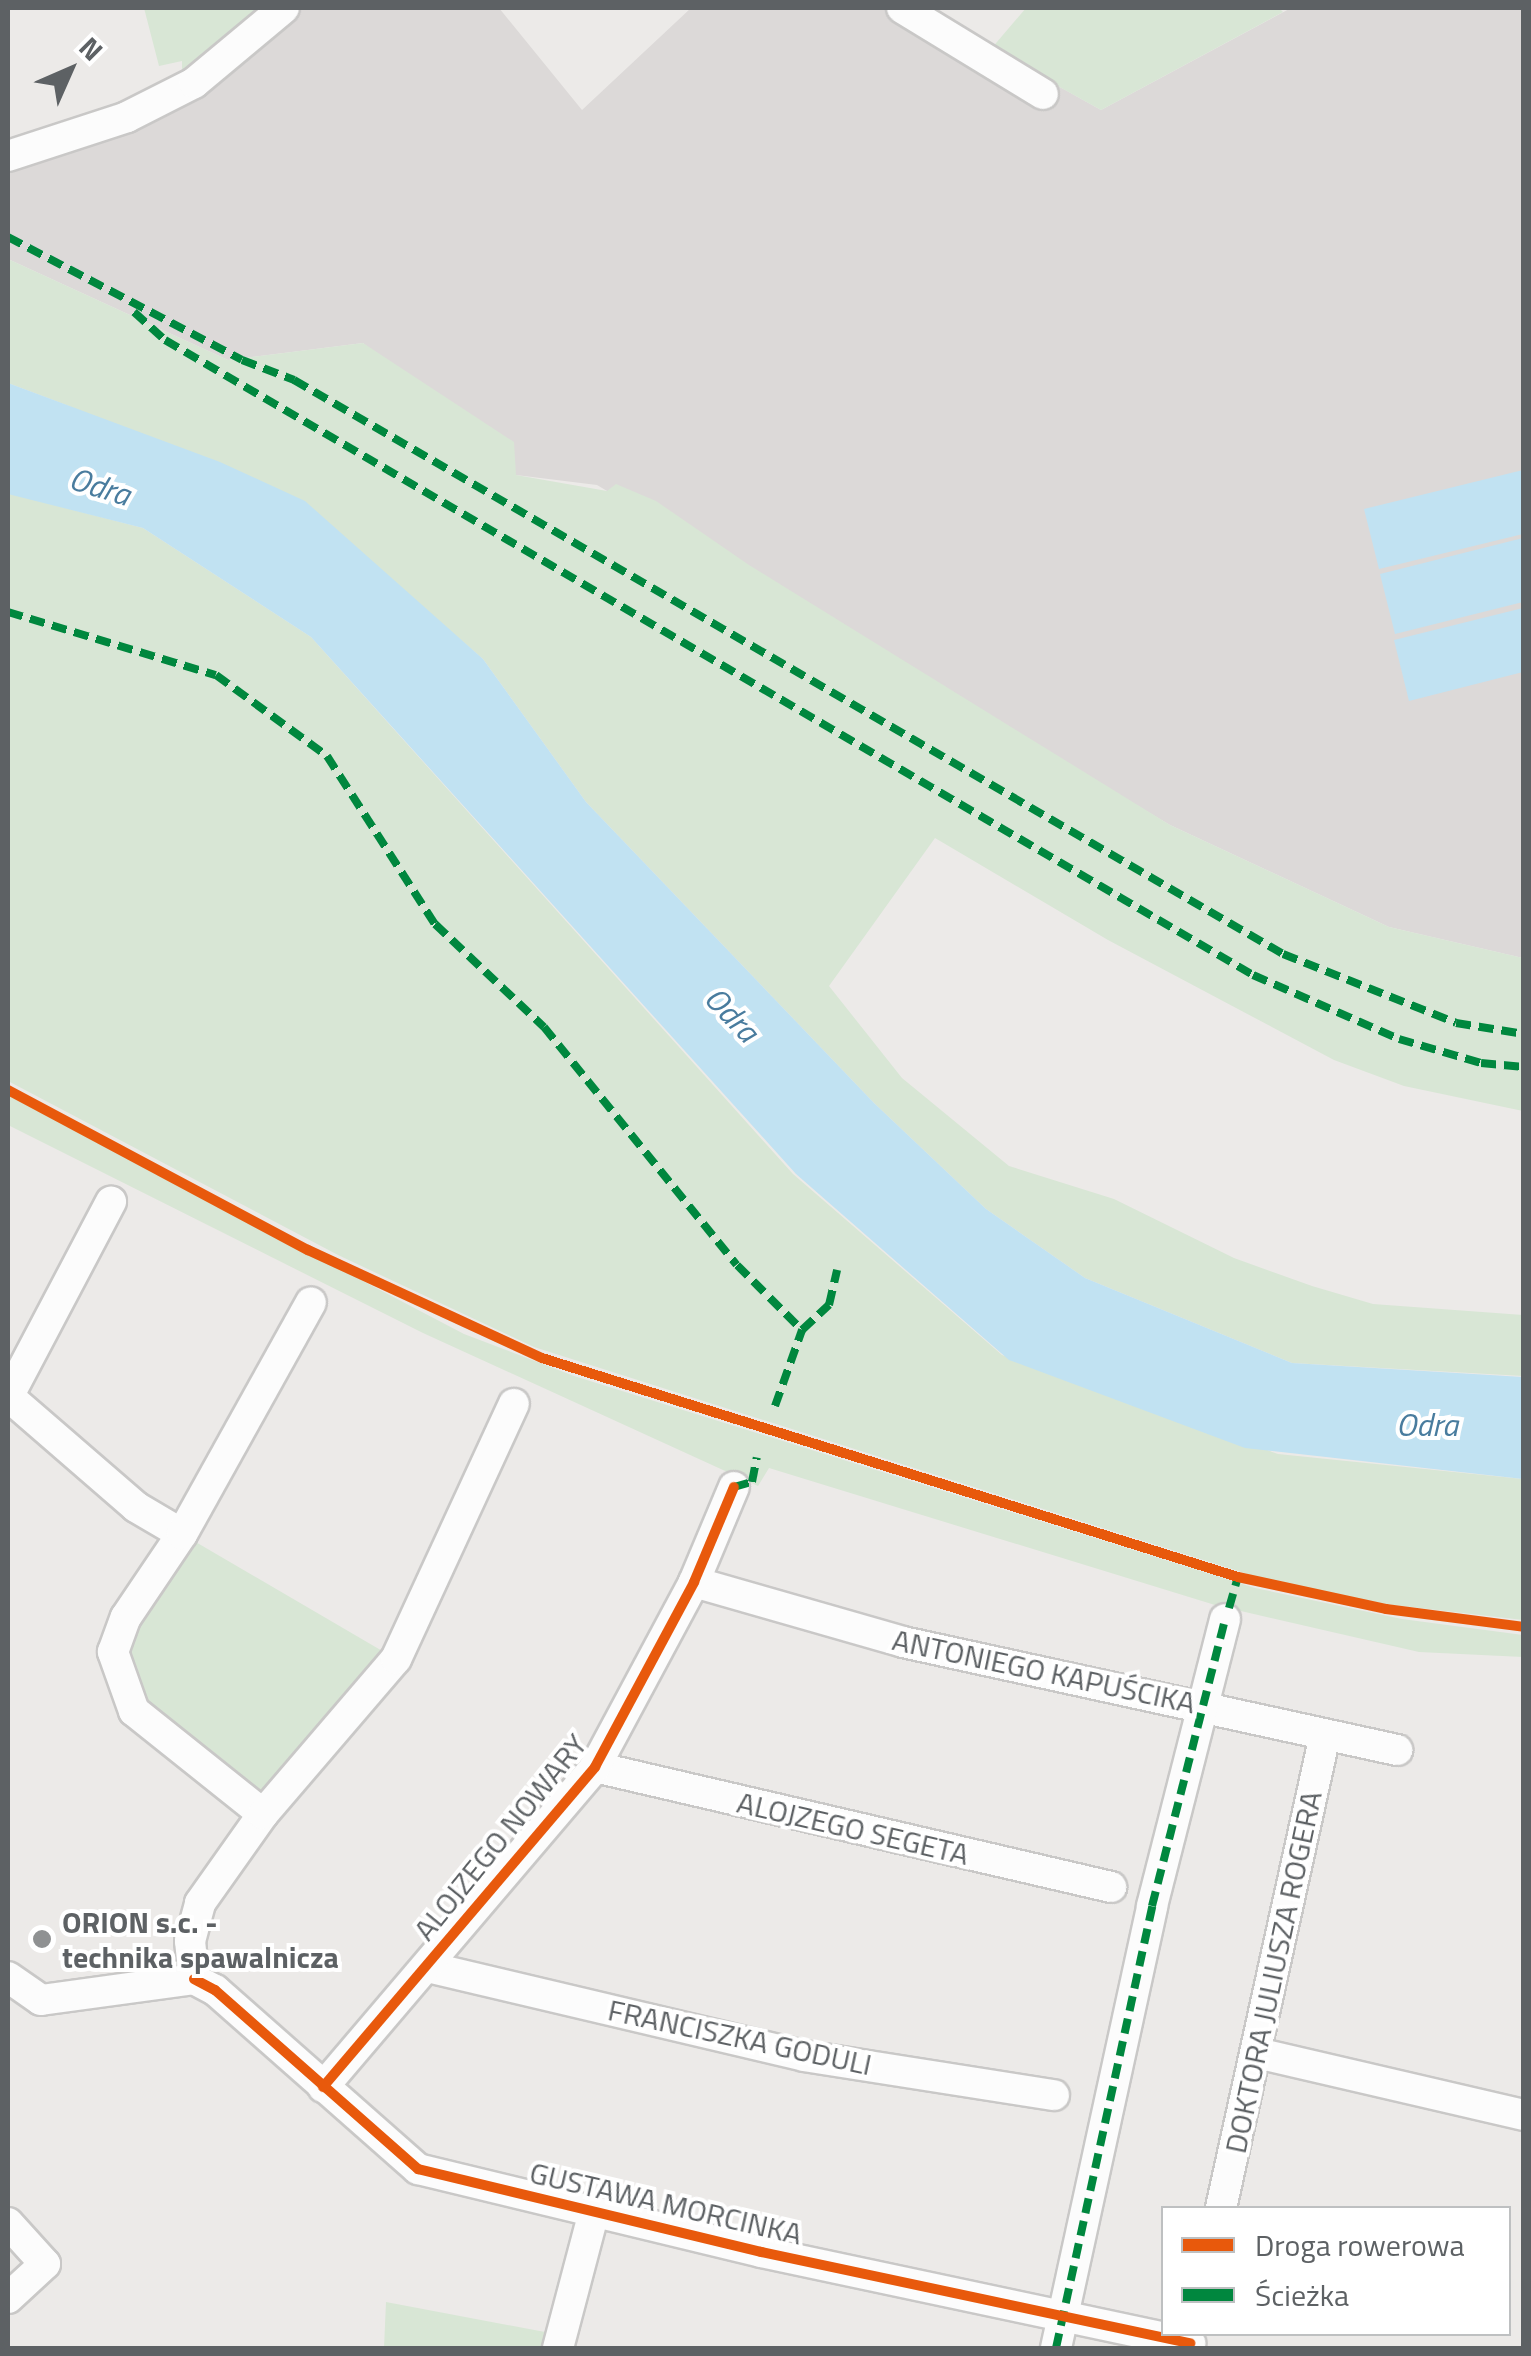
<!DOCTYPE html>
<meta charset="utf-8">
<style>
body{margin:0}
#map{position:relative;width:1531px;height:2356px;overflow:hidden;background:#eceae8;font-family:"Titillium Web",sans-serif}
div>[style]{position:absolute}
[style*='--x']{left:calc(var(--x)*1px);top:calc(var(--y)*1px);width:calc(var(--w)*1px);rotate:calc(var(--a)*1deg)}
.industrial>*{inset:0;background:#dcd9d8}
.green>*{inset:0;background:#d8e6d5}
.water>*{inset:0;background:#c1e2f2}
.roads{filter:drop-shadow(2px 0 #c9c8c7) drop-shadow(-2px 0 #c9c8c7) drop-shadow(0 2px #c9c8c7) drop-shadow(0 -2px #c9c8c7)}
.minor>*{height:30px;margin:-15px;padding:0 15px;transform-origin:15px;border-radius:15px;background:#fcfcfc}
.quiet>*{height:8px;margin-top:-4px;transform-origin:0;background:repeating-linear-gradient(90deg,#00873e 0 15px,transparent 0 23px)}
.cycleway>*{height:10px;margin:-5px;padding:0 5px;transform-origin:5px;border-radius:5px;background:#e8590c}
.dots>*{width:28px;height:28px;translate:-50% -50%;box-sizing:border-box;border:5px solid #fff;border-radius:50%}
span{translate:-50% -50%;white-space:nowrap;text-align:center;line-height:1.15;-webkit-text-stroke:8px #fff;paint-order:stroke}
.street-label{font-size:30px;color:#5d6164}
.poi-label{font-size:30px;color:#5d6164;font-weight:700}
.left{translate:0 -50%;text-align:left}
.water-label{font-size:32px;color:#497c9e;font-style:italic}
.frame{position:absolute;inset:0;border:10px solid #5d6164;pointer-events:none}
.legend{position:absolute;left:1161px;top:2206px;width:350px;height:130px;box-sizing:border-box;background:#fff;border:2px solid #bec0c1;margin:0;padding:12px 18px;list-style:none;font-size:30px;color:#5d6164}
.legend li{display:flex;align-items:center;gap:20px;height:50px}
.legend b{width:50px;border:2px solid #bec0c1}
.north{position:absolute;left:20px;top:20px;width:100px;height:100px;-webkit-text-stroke:8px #fff;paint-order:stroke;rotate:45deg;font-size:28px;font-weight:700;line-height:40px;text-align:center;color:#5d6164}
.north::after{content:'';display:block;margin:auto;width:35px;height:45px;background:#5d6164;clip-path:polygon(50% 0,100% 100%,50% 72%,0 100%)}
</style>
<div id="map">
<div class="industrial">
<div style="clip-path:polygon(301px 8px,499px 8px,582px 110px,691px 8px,918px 8px,1101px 110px,1291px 8px,1523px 8px,1523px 958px,1389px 927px,1170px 825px,597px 485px,516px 475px,363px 343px,228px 360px,8px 259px,8px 166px,182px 103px)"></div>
</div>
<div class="green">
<div style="clip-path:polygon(144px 8px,268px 8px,182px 78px,182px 61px,159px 66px)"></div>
<div style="clip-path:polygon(1026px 8px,1279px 8px,1283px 12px,1101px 110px,991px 49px)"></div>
<div style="clip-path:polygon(8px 259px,228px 360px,363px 343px,514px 442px,516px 475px,607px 491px,616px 484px,656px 501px,749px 565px,1170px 825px,1389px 927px,1523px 958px,1523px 1111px,1404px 1086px,1334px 1060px,1108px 940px,935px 838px,829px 986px,902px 1078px,1009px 1166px,1114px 1199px,1234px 1258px,1312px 1286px,1373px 1304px,1523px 1315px,1523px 1376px,1292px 1363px,1085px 1278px,986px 1209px,874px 1103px,586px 802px,483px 659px,395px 583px,69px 406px,8px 383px)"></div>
<div style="clip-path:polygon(8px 493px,143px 528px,311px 637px,793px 1174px,1002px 1355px,1278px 1454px,1523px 1479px,1523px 1620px,1385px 1604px,1257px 1577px,534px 1347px,338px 1255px,8px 1081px)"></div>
<div style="clip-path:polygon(8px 1095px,464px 1334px,574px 1376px,1255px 1588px,1402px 1619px,1523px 1635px,1523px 1657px,1419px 1652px,1215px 1605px,769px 1468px,758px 1486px,423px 1333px,8px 1125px)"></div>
<div style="clip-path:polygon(182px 1534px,396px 1659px,263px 1814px,134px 1711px,113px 1652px)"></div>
<div style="clip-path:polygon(386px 2302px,545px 2332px,542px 2348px,384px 2348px)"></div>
</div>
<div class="water">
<div style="clip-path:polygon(8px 383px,220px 462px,305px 501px,483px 659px,586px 802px,874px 1103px,986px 1209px,1085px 1278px,1292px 1363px,1523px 1377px,1523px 1479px,1245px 1448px,1009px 1360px,796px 1174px,311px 637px,143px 528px,8px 494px)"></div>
<div style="clip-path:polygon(1523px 470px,1523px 534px,1379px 569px,1364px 509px)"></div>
<div style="clip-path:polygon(1523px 538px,1523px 602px,1395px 634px,1380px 574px)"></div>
<div style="clip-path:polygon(1523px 608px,1523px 672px,1409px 701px,1394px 640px)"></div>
</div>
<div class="roads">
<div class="minor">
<div style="--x:902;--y:8;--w:165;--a:31.4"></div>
<div style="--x:8;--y:156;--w:125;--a:-18.1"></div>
<div style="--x:127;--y:117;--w:75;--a:-26.9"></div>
<div style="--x:194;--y:83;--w:117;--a:-39.8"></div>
<div style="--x:8;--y:1396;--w:169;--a:40.9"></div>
<div style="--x:136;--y:1507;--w:53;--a:30.4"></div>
<div style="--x:8;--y:1397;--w:221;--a:-62.2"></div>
<div style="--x:694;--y:1582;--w:217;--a:16"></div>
<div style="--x:903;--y:1642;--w:506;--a:12.33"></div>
<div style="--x:595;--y:1767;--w:530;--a:13.09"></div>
<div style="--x:263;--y:1814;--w:165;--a:-141.4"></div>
<div style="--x:134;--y:1711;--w:63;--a:-109.6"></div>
<div style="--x:113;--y:1652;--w:37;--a:-70"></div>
<div style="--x:126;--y:1617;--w:100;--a:-56"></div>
<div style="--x:182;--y:1534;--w:265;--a:-60.9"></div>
<div style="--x:428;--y:1967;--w:386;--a:13.3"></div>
<div style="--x:804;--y:2056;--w:253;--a:8.9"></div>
<div style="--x:8;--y:1977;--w:40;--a:34.9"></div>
<div style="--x:41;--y:2000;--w:154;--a:-7.8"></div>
<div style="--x:194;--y:1979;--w:24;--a:28"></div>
<div style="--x:215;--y:1990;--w:271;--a:41.4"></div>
<div style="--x:418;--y:2169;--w:353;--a:13.6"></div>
<div style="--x:761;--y:2252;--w:439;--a:12"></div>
<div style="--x:194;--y:1979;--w:38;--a:-96"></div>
<div style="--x:190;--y:1941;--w:39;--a:-75"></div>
<div style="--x:200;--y:1903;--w:109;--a:-54.7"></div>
<div style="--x:263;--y:1814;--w:204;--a:-49.4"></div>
<div style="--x:396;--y:1659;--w:281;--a:-65.2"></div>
<div style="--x:1257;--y:2053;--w:274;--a:13.1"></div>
<div style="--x:323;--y:2087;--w:420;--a:-49.6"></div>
<div style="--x:595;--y:1767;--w:210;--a:-61.8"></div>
<div style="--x:694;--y:1582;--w:103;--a:-67.2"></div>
<div style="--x:1221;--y:2208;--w:483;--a:-77.6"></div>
<div style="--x:8;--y:2223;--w:55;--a:47.9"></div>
<div style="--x:45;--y:2264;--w:50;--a:137.4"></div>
<div style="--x:558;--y:2348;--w:141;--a:-75.2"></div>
<div style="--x:1056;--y:2348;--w:452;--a:-77.7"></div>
<div style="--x:1152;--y:1906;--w:296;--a:-75.7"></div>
</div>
</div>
<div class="quiet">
<div style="--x:8;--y:237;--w:264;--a:27.7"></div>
<div style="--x:242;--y:360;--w:56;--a:21"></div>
<div style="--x:294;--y:380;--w:1144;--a:30.13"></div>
<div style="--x:1283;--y:954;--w:186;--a:21.7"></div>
<div style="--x:1456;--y:1023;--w:69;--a:9.2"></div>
<div style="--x:134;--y:312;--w:42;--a:42.1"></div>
<div style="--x:165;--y:340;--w:1260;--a:30.27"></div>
<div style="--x:1253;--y:975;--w:159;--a:23.7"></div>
<div style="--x:1399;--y:1039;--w:85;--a:16.3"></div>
<div style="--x:1481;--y:1063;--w:43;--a:5.3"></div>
<div style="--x:8;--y:612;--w:217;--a:16.9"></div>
<div style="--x:216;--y:675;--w:137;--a:36.1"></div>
<div style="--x:327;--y:756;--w:200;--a:57.3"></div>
<div style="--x:435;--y:924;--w:150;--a:43.4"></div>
<div style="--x:544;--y:1027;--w:306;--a:51"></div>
<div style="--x:737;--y:1265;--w:92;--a:45"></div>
<div style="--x:775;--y:1406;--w:81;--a:-70.4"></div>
<div style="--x:802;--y:1330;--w:37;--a:-43"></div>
<div style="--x:829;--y:1305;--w:36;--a:-77"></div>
<div style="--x:734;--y:1487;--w:19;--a:-16"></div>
<div style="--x:752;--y:1482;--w:25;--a:-79"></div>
<div style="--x:1229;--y:1608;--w:32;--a:-74"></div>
<div style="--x:1056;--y:2348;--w:452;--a:-77.7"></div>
<div style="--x:1152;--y:1906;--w:296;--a:-75.7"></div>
</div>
<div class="cycleway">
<div style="--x:8;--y:1090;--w:340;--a:28.1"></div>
<div style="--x:308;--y:1250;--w:258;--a:24.8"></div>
<div style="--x:542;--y:1358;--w:730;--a:17.47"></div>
<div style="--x:1238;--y:1577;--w:151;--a:12.2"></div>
<div style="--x:1386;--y:1609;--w:139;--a:7.4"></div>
<div style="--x:194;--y:1979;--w:24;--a:28"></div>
<div style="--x:215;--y:1990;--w:271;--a:41.4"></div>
<div style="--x:418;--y:2169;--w:353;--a:13.6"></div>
<div style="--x:761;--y:2252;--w:439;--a:12"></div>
<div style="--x:323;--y:2087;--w:420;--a:-49.6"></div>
<div style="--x:595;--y:1767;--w:210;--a:-61.8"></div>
<div style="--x:694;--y:1582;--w:103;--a:-67.2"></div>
</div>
<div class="dots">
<div style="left:42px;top:1939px;background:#8f9192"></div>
</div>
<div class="street-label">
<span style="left:1044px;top:1671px;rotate:12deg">ANTONIEGO KAPUŚCIKA</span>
<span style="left:853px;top:1828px;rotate:13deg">ALOJZEGO SEGETA</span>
<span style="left:500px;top:1837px;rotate:-51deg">ALOJZEGO NOWARY</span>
<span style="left:1273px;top:1972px;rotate:-78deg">DOKTORA JULIUSZA ROGERA</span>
<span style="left:740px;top:2037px;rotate:12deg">FRANCISZKA GODULI</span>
<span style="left:666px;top:2203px;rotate:13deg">GUSTAWA MORCINKA</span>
</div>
<div class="poi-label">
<span class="left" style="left:62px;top:1939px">ORION s.c. -<br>technika spawalnicza</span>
</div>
<div class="water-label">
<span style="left:100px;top:486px;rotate:17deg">Odra</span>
<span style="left:732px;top:1014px;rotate:46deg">Odra</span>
<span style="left:1427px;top:1424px">Odra</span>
</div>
<div class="frame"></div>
<ul class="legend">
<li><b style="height:12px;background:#e8590c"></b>Droga rowerowa</li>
<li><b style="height:12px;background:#00873e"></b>Ścieżka</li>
</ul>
<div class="north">N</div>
</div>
